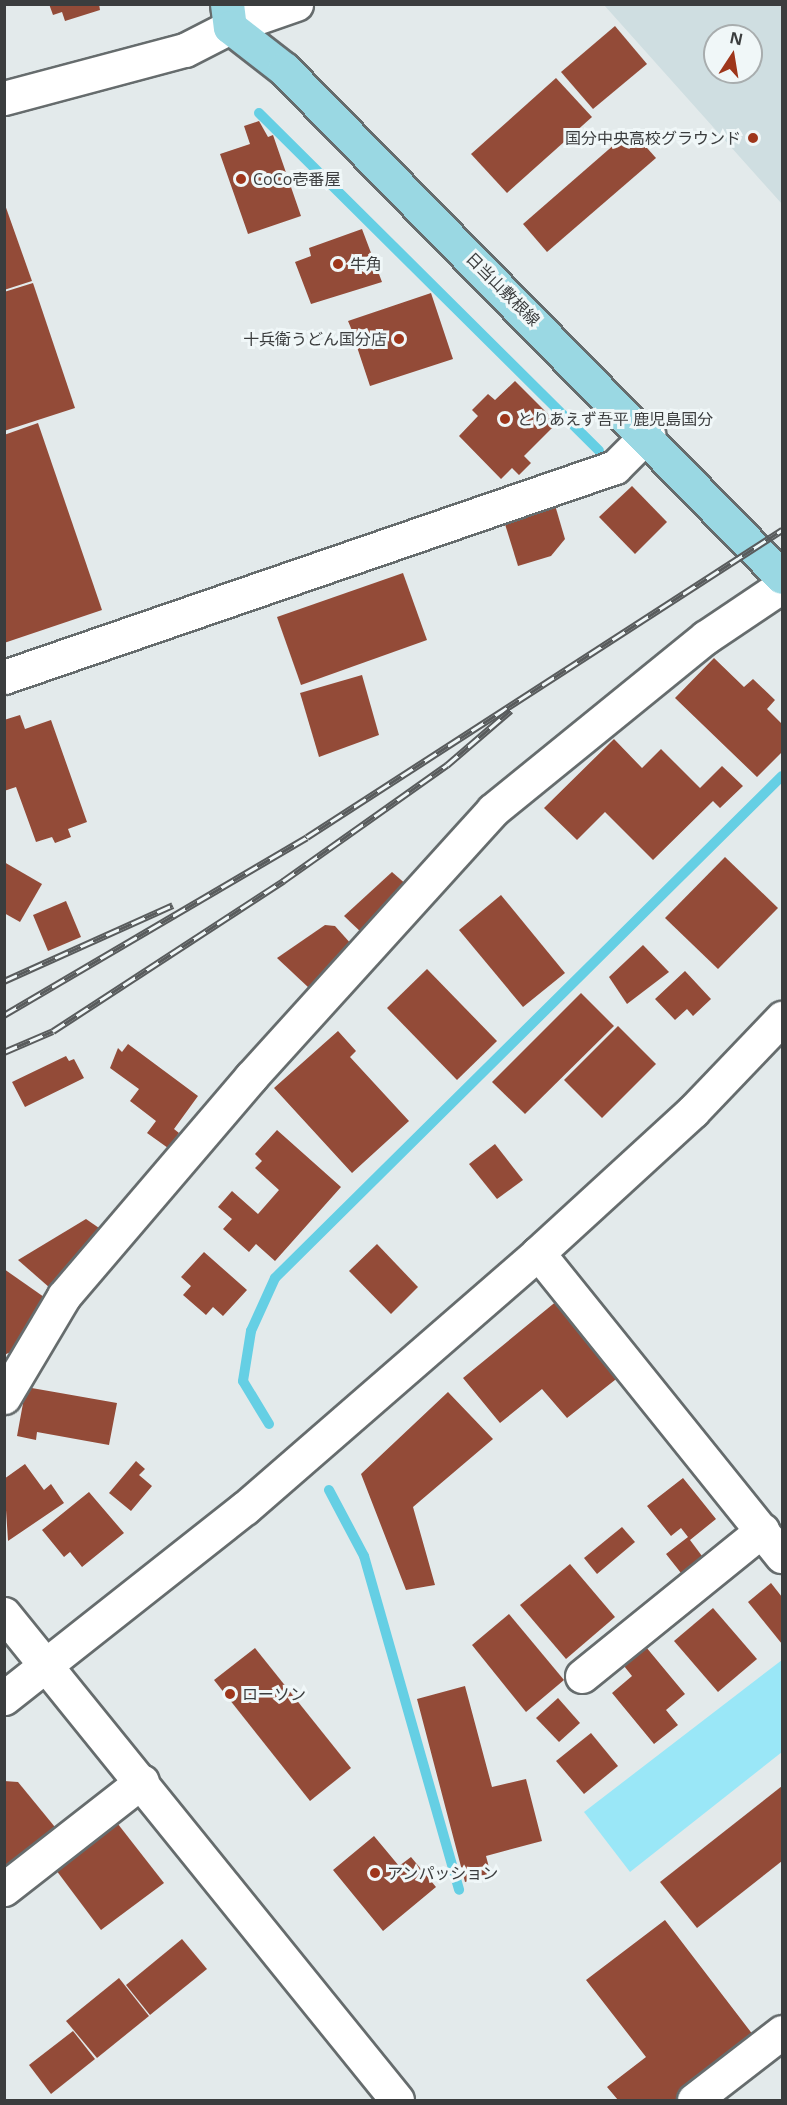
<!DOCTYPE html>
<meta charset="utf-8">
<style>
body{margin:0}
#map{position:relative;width:787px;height:2105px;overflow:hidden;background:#e3eaeb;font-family:"Open Sans","Noto Sans JP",sans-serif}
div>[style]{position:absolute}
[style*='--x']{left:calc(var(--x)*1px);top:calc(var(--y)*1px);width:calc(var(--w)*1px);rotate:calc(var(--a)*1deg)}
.built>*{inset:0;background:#cfdee1}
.green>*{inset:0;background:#9ae7f7}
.stream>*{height:10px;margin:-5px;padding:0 5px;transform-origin:5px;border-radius:5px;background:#65cfe4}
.building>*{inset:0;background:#934b38}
.roads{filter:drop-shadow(2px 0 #666c6d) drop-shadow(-2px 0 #666c6d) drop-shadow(0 2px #666c6d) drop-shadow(0 -2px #666c6d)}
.minor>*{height:33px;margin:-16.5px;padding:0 16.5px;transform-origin:16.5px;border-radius:16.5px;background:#fff}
.major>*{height:33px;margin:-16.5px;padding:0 16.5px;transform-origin:16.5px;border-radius:16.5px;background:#9ad8e3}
.rail>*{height:7px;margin-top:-3.5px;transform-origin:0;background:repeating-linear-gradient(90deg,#f0f7f8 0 14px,#595c5d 0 28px);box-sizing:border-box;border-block:2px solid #595c5d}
.dots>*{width:16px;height:16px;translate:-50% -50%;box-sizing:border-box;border:3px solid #f0f7f8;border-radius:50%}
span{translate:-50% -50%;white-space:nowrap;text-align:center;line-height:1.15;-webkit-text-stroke:6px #f0f7f8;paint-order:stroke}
.poi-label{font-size:16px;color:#3b3d3e}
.right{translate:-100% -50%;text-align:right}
.left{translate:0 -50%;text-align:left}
.street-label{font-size:16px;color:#3b3d3e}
.frame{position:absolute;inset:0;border:6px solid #3b3d3e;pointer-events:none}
.north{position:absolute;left:703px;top:24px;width:60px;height:60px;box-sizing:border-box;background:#f0f7f8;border:2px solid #a8adae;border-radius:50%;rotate:12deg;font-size:16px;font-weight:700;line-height:24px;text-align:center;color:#3b3d3e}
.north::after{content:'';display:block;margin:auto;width:21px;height:27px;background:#9e361b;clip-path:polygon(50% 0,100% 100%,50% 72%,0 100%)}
</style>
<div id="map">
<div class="built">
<div style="clip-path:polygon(evenodd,604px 5px,782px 5px,782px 204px,604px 5px,715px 36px,751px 36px,751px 72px,715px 72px,715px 36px)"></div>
</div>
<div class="green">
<div style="clip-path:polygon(782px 1660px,782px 1752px,630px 1872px,584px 1812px)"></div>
</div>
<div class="stream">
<div style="--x:259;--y:113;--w:479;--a:44.8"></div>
<div style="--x:269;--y:1424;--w:50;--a:-121.2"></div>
<div style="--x:243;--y:1381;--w:51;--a:-80.9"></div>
<div style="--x:251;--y:1331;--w:58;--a:-65.6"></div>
<div style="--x:275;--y:1278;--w:713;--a:-44.72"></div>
<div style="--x:329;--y:1490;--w:75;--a:62.1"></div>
<div style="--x:364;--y:1556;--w:347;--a:74.1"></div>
</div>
<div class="building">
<div style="clip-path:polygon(49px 4px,99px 4px,100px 10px,65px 21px,62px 12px,53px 15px)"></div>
<div style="clip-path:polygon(615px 26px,647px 64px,593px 109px,561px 72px)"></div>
<div style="clip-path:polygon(556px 78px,592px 117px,507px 193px,471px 154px)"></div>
<div style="clip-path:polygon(259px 121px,268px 137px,273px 135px,301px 216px,248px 234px,220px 154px,250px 144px,244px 126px)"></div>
<div style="clip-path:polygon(631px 130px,656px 158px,547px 252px,523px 224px)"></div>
<div style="clip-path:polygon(4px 202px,32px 281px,4px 290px)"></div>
<div style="clip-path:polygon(362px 229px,382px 282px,311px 304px,295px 262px,311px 256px,309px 248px)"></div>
<div style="clip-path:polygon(33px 283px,75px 408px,4px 431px,4px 292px)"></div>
<div style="clip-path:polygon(431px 293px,453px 359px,370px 386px,357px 347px,350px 349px,345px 336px,353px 333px,348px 321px)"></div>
<div style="clip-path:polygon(515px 381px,557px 423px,524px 456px,531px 463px,519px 475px,512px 468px,501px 479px,459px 436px,478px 416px,472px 410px,488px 394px,495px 400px)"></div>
<div style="clip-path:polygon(38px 423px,102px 610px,4px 643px,4px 435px)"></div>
<div style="clip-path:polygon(632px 486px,667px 522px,635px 554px,599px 517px)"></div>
<div style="clip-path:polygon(555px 505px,565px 539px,551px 556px,518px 566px,504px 521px)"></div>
<div style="clip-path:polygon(403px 573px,427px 640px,301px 685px,277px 617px)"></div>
<div style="clip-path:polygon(714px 658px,744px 687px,753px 679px,775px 700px,767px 709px,782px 724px,782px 752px,757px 777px,675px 698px)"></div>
<div style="clip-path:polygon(362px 675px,379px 735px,319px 757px,300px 693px)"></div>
<div style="clip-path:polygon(20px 715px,25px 729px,51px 720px,87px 822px,68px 829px,71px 837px,55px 843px,52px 837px,36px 842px,16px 787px,4px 791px,4px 720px)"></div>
<div style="clip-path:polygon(614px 739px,642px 768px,661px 749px,700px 788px,722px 766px,743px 786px,720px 808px,713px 801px,653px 860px,605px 812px,577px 840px,544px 808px)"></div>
<div style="clip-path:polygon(725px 857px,778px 908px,718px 969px,665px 918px)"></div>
<div style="clip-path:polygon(4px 862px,42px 884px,20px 922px,4px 913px)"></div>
<div style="clip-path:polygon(392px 872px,408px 886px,363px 934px,344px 916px)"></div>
<div style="clip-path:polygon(501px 895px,565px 973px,523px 1007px,459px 930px)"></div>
<div style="clip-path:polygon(66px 901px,81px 937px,48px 951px,33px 915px)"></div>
<div style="clip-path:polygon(325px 925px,335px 926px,352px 945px,309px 988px,277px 958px)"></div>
<div style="clip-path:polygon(643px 945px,669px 972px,627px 1004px,609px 977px)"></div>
<div style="clip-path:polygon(427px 969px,497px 1041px,457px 1080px,387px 1008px)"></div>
<div style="clip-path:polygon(685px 971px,711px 999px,693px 1016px,687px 1009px,675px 1020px,655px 999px)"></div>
<div style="clip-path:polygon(581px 993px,614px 1026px,525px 1114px,492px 1082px)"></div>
<div style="clip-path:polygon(618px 1026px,656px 1064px,602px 1118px,564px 1080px)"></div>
<div style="clip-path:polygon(338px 1031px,356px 1051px,350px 1057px,409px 1121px,352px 1173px,274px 1088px)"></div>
<div style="clip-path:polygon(128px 1044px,198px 1096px,174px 1129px,179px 1133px,168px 1148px,147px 1133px,156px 1121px,130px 1101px,139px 1089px,110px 1068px,118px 1048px,122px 1052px)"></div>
<div style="clip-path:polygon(66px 1056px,69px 1061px,74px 1059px,84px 1078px,25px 1107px,12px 1082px)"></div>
<div style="clip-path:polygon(277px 1130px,341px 1187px,275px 1261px,256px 1244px,249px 1252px,223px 1229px,232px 1219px,218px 1207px,232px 1191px,258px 1214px,279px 1190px,255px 1168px,262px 1161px,255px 1154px)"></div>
<div style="clip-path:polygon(495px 1144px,523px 1180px,497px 1199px,469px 1164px)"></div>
<div style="clip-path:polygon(86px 1219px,99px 1228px,50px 1288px,18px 1260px)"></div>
<div style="clip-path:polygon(377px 1244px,418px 1287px,391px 1314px,349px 1271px)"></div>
<div style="clip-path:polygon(204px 1252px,247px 1290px,223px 1316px,213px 1307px,206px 1315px,183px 1295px,191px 1286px,181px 1277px)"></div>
<div style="clip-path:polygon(4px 1269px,44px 1297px,13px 1351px,4px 1355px)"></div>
<div style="clip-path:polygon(558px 1300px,620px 1376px,567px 1418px,542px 1389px,500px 1423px,463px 1378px)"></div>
<div style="clip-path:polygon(26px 1387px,117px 1403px,109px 1445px,37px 1432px,36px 1440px,17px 1436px)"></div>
<div style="clip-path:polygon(448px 1392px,493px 1439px,413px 1507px,435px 1585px,406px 1590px,361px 1474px)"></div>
<div style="clip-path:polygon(136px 1461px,145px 1469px,139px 1475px,152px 1486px,131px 1511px,109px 1493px)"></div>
<div style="clip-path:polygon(25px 1464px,44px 1490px,51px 1484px,64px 1503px,8px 1541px,4px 1479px)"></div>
<div style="clip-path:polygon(683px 1478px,716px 1519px,690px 1540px,702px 1556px,681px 1573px,666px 1554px,688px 1537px,681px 1528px,671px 1536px,647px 1506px)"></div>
<div style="clip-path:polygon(89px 1492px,124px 1533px,82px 1567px,70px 1552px,64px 1557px,42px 1530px)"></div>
<div style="clip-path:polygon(622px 1527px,635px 1542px,597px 1574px,584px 1558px)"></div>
<div style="clip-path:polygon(570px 1564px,615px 1617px,566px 1659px,520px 1605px)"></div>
<div style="clip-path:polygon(771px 1583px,782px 1597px,782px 1644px,748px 1602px)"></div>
<div style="clip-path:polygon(713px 1608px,757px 1659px,718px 1692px,674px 1641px)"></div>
<div style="clip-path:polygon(509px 1614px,564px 1680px,526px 1712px,472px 1645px)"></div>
<div style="clip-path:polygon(646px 1647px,685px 1694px,666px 1710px,678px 1725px,654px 1744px,612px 1693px,632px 1676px,624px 1666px)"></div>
<div style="clip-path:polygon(255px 1648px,351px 1768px,310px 1801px,214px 1680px)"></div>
<div style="clip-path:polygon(465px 1686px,492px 1787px,526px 1779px,542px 1841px,486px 1856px,491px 1875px,465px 1882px,417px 1699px)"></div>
<div style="clip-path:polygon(558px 1698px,580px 1723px,559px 1742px,536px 1718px)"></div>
<div style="clip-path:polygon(591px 1733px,618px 1766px,584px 1794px,556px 1761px)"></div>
<div style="clip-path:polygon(4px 1781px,18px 1782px,59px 1832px,4px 1875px)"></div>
<div style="clip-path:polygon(782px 1786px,782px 1861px,697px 1928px,660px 1882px)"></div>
<div style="clip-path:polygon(114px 1819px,164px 1883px,101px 1930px,53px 1866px)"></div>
<div style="clip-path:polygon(374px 1836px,399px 1866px,411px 1857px,436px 1887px,383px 1931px,333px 1870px)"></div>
<div style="clip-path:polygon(665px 1920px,760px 2044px,686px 2100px,618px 2100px,607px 2087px,646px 2057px,586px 1980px)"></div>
<div style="clip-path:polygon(182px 1939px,207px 1969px,150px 2015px,126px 1985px)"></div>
<div style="clip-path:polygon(119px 1978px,149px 2016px,97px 2058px,66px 2021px)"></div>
<div style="clip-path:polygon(73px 2031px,95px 2059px,51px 2094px,29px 2065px)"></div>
</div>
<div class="roads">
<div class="minor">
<div style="--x:4;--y:98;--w:187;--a:-14.9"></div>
<div style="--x:185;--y:50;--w:51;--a:-27.1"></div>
<div style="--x:230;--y:27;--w:70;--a:-19.2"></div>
<div style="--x:4;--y:677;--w:646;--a:-18.97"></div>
<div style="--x:615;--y:467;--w:47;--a:-45"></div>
<div style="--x:538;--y:1253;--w:389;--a:51.2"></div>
<div style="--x:4;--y:1397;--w:117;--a:-59.3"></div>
<div style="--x:64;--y:1296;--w:288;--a:-49.5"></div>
<div style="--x:251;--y:1077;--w:360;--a:-47.8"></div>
<div style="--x:493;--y:810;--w:274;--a:-39.1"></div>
<div style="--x:706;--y:637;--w:92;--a:-33.9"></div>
<div style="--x:4;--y:1614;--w:625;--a:51.04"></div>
<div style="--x:582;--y:1676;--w:232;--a:-39"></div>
<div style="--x:4;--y:1698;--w:307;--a:-38.3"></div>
<div style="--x:245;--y:1508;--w:388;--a:-41"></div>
<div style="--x:538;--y:1253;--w:210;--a:-42.5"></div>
<div style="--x:693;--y:1111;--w:129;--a:-46.3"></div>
<div style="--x:4;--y:1889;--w:175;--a:-38"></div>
<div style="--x:694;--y:2100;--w:111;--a:-37.7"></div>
</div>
<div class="major">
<div style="--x:227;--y:4;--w:23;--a:83"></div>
<div style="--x:230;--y:27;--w:68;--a:37.9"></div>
<div style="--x:284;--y:69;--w:711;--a:45.57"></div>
</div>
</div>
<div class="rail">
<div style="--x:4;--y:981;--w:185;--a:-24.2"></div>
<div style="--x:4;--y:1015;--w:351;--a:-30.4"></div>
<div style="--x:307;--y:837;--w:566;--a:-32.88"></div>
<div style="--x:4;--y:1052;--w:53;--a:-23.2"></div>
<div style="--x:53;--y:1031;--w:275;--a:-33.1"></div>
<div style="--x:283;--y:881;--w:201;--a:-35.3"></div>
<div style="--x:447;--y:765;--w:84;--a:-40.7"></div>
</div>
<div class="dots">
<div style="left:753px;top:138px;background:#9e361b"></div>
<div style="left:241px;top:179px;background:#9e361b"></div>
<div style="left:338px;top:264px;background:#9e361b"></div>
<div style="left:399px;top:339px;background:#9e361b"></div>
<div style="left:505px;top:419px;background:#9e361b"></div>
<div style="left:230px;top:1694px;background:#9e361b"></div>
<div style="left:375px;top:1873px;background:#9e361b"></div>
</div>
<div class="poi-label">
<span class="right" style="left:741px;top:138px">国分中央高校グラウンド</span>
<span class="left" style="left:253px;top:179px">CoCo壱番屋</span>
<span class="left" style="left:350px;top:264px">牛角</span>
<span class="right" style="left:387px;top:339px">十兵衛うどん国分店</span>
<span class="left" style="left:517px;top:419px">とりあえず吾平 鹿児島国分</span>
<span class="left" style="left:242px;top:1694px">ローソン</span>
<span class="left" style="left:387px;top:1873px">アンパッション</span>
</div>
<div class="street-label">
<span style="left:503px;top:289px;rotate:45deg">日当山敷根線</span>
</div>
<div class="frame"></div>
<div class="north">N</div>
</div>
